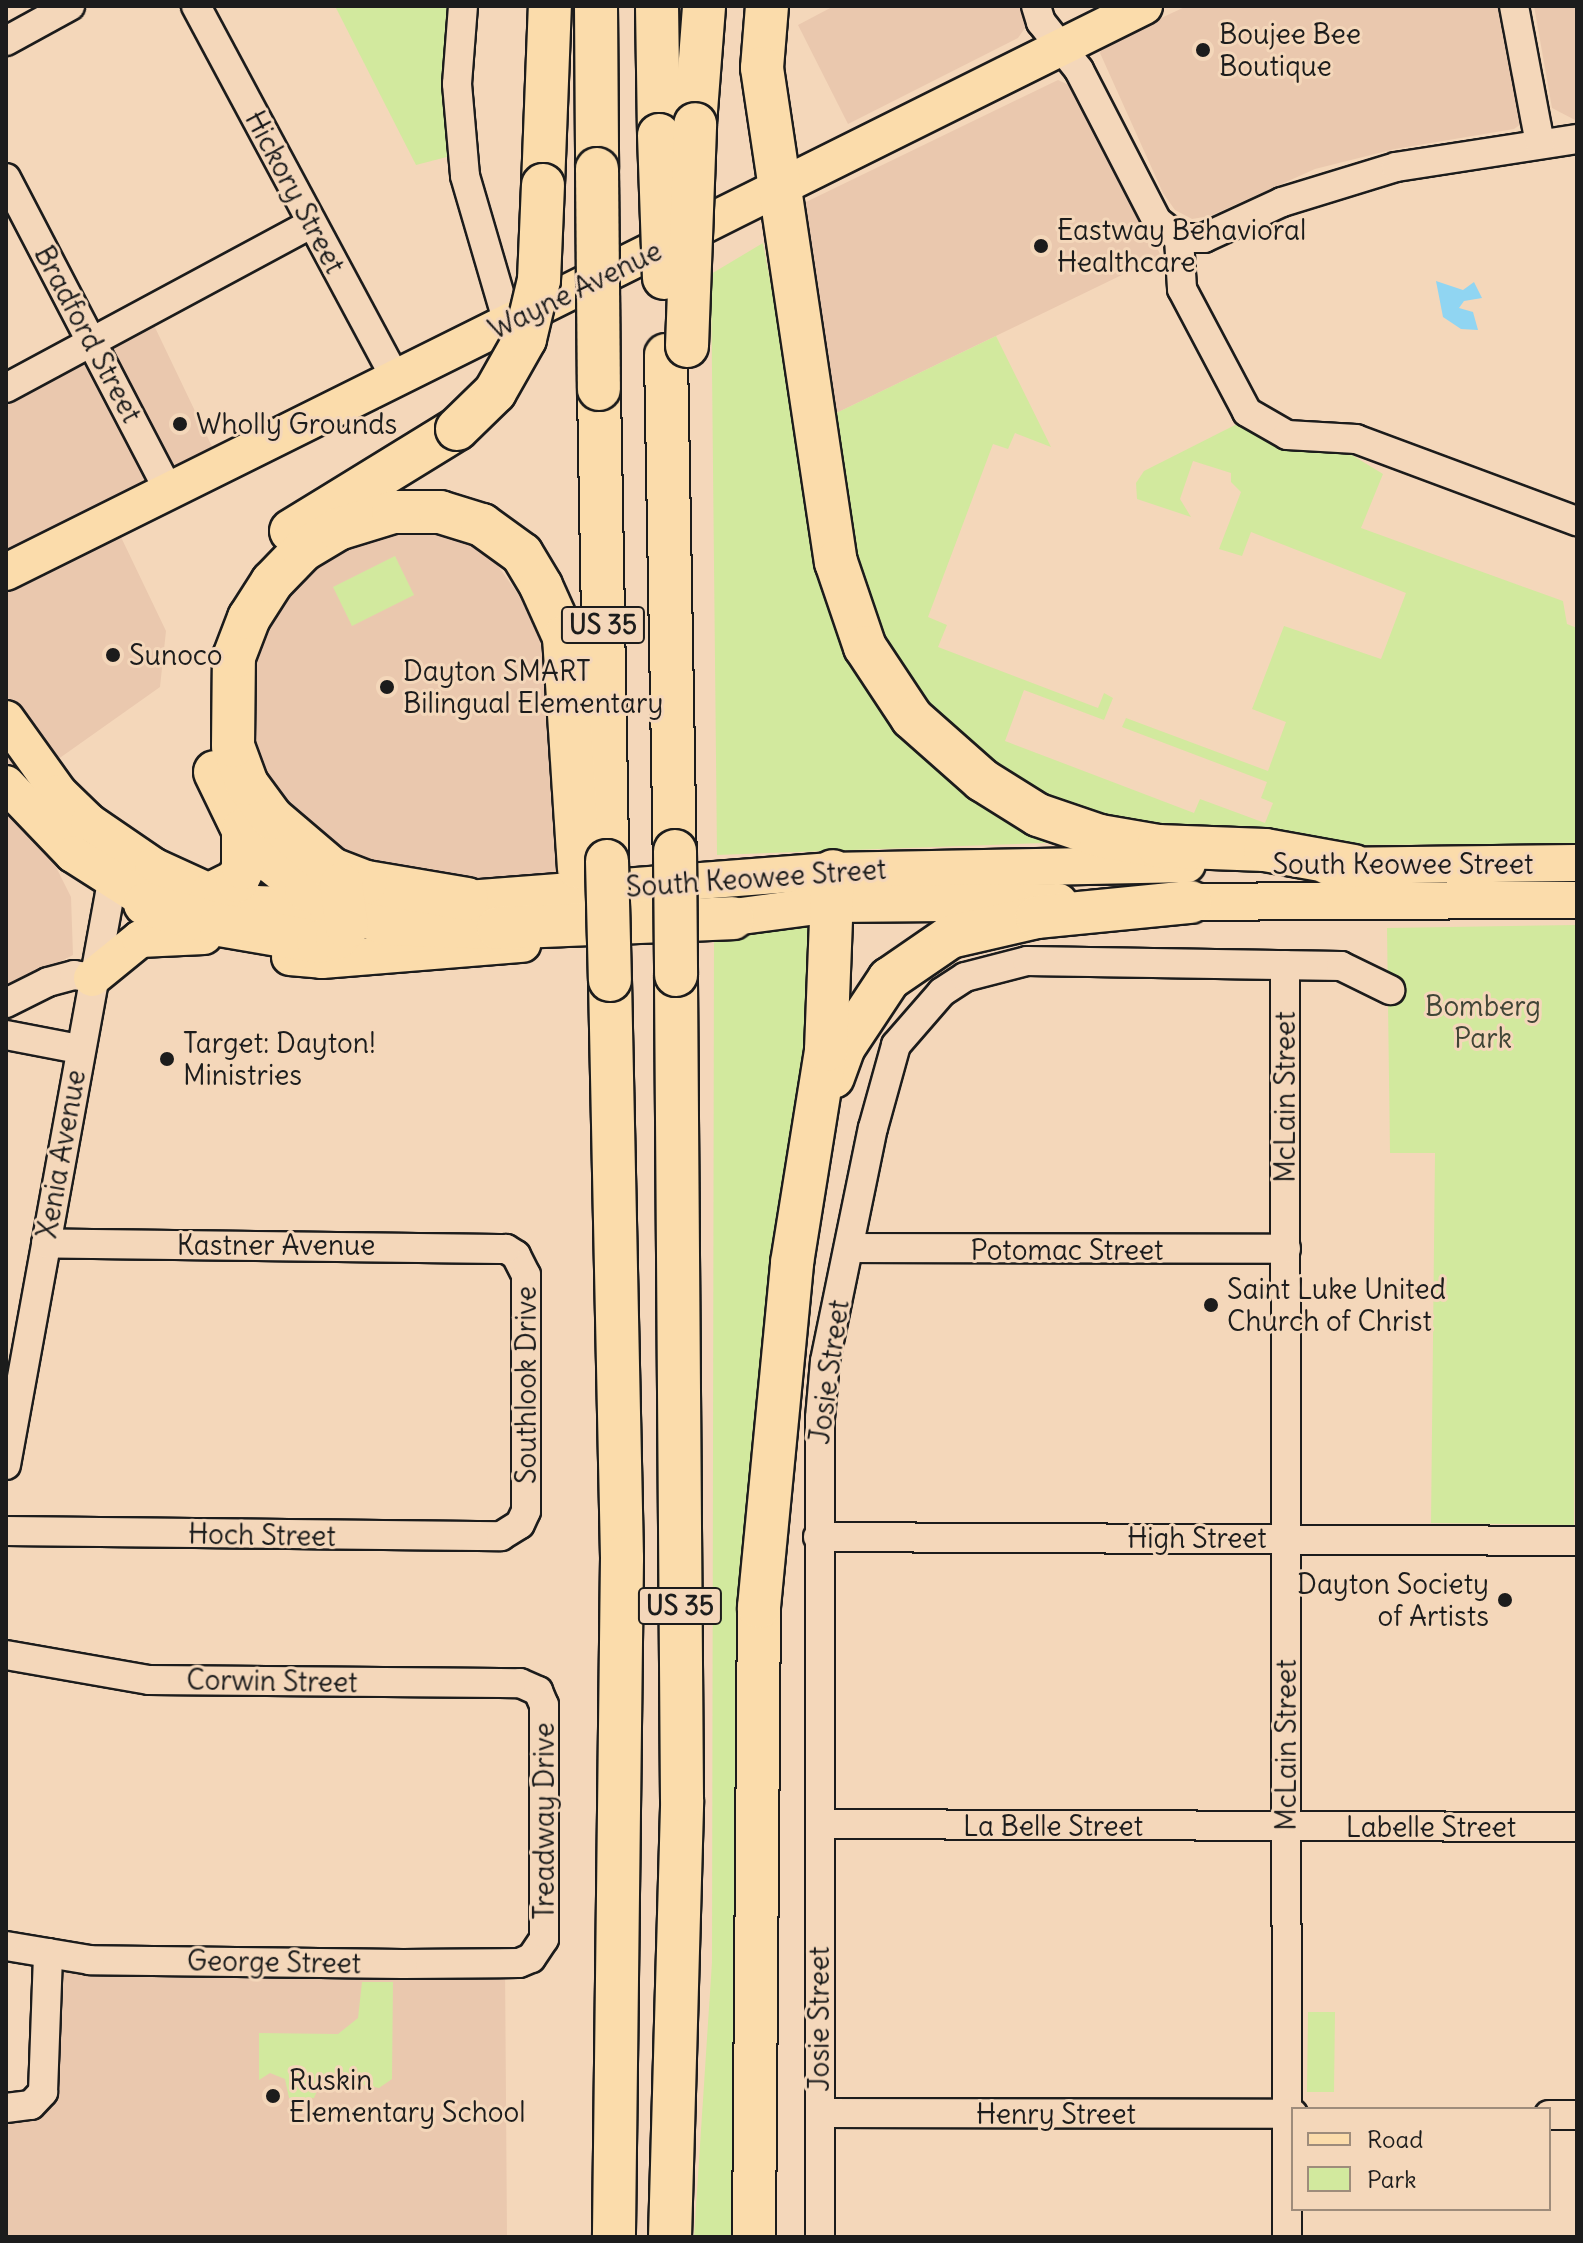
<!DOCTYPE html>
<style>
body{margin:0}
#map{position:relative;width:1583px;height:2243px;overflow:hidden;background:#f4d7ba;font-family:Delius,sans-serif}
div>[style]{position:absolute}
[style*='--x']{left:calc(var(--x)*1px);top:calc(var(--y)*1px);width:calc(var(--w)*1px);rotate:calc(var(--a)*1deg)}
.built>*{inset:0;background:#eac8ae}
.green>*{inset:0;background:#d2e99e}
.water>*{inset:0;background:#90d5f2}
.roads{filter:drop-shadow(2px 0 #1c1c1c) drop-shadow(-2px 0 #1c1c1c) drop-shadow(0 2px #1c1c1c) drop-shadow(0 -2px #1c1c1c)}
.minor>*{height:28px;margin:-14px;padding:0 14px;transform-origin:14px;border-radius:14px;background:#f4d7ba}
.major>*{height:36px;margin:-18px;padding:0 18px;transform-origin:18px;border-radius:18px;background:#fbdcab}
.highway>*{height:42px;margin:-21px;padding:0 21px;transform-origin:21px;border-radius:21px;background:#fbdcab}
.bridges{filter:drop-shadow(2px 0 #1c1c1c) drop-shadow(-2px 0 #1c1c1c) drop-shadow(0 2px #1c1c1c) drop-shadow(0 -2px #1c1c1c)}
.highway-bridge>*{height:42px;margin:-21px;padding:0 21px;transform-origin:21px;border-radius:21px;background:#fbdcab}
.dots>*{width:22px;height:22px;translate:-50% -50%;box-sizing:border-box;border:4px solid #f4d7ba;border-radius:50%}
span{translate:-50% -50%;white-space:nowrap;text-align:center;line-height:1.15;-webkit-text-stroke:6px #f4d7ba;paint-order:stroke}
.shield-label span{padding:2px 6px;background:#f4d7ba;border:2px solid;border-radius:6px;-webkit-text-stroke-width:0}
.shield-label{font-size:26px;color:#1c1c1c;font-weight:700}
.poi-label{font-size:28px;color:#1c1c1c}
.left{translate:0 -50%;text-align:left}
.right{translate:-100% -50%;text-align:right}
.street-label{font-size:28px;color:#1c1c1c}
.park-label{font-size:28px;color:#404536}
.frame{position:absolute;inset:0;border:8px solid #1c1c1c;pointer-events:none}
.legend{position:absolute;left:1291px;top:2107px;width:260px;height:104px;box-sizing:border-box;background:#f4d7ba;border:2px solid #9e8c7b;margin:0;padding:10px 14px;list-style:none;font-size:24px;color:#1c1c1c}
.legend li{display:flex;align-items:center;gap:16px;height:40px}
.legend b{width:40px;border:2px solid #9e8c7b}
</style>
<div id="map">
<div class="built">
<div style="clip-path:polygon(834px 6px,1027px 6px,1027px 25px,1018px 38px,848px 124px,798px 25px)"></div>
<div style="clip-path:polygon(1187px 6px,1504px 6px,1524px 122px,1514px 129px,1395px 149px,1315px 169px,1210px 216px,1192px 219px,1175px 210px,1163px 193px,1100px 53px,1103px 45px)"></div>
<div style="clip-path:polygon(1534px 6px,1577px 6px,1577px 121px,1552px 108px)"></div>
<div style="clip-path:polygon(1058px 80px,1080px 90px,1161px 256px,824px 419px,796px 216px,804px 203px)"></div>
<div style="clip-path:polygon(150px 317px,217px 457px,108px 510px,166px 631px,160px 687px,6px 796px,6px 396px)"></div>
<div style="clip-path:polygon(394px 527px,441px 532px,490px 555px,534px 616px,558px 714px,561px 879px,464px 885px,313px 848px,246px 750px,239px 681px,268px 609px,324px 549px)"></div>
<div style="clip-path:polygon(6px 807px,49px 853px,71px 897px,73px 955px,6px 990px)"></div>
<div style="clip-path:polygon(48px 1953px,505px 1963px,507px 2237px,6px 2237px,6px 2108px,31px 2105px)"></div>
</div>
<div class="green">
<div style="clip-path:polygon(335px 6px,463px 6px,462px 153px,416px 165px)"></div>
<div style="clip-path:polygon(763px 243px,820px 542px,875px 682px,1071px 842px,717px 855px,711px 274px)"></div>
<div style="clip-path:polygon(996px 336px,1051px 447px,1015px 433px,1008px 449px,993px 444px,928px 617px,947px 625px,938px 647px,1098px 708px,1104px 693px,1113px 698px,1104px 720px,1024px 690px,1005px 741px,1194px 813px,1200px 799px,1265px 823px,1273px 803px,1261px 798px,1267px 782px,1122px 727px,1126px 718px,1268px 771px,1286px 722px,1252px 709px,1284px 626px,1381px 659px,1406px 593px,1251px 532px,1242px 556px,1219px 549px,1241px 492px,1231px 482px,1231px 473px,1193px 461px,1180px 499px,1191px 517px,1137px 499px,1136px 483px,1144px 471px,1239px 423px,1294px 447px,1347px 452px,1383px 474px,1361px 528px,1563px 601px,1567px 624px,1577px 628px,1577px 844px,1319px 845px,1163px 838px,1030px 798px,920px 704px,871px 626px,824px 419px)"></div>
<div style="clip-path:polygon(395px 556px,414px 595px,352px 626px,333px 587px)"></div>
<div style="clip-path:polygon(819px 925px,734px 2237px,694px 2237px,712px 1962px,714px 934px)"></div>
<div style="clip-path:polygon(1577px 925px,1574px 1525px,1431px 1523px,1435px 1153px,1390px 1153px,1387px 928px)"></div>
<div style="clip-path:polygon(362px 1982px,393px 1982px,392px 2079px,379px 2088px,335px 2079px,319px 2086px,314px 2098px,289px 2098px,285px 2079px,270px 2073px,259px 2080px,259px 2033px,338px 2034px,358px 2018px)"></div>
<div style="clip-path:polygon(1308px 2012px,1335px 2012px,1334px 2092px,1307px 2092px)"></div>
</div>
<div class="water">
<div style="clip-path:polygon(1436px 281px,1463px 290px,1474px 282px,1482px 298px,1464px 301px,1459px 308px,1473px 312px,1478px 330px,1461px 329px,1443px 317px)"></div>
</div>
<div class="roads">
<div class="minor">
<div style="--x:196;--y:6;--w:421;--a:61.8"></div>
<div style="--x:463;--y:6;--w:78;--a:94.4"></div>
<div style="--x:457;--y:84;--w:92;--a:85"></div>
<div style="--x:465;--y:176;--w:153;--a:73.7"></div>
<div style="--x:1036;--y:6;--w:17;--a:73"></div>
<div style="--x:1041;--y:22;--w:61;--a:51.6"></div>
<div style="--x:1079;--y:70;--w:170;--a:62.7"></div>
<div style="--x:1157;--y:221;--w:28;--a:38"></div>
<div style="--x:1179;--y:238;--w:25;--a:0"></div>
<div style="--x:1204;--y:238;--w:86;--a:-24.8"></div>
<div style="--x:1282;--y:202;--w:119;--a:-17.1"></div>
<div style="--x:1396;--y:167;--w:183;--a:-8.8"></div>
<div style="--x:1514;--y:6;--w:140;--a:79.3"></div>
<div style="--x:6;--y:41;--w:73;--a:-28.7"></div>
<div style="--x:6;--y:178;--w:353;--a:62.5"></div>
<div style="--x:1179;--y:238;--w:51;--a:86.6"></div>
<div style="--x:1182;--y:289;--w:139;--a:62.1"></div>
<div style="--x:1247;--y:412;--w:46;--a:29.9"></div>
<div style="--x:1287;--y:435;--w:69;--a:3.3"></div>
<div style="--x:1356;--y:439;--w:236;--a:20.4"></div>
<div style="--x:6;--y:388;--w:346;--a:-28.3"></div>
<div style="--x:1285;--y:965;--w:1272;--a:89.91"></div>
<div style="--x:6;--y:1003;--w:47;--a:-26.6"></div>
<div style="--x:48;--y:982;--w:27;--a:-15"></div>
<div style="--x:74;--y:975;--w:18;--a:9"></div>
<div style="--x:6;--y:1035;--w:74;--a:10.9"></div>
<div style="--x:849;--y:1248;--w:437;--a:0.1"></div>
<div style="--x:6;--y:1465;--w:615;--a:-79.7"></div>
<div style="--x:6;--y:1531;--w:495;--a:0.6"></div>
<div style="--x:501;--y:1536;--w:22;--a:-32"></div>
<div style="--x:520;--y:1524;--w:14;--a:-65"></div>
<div style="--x:526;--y:1511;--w:236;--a:-90"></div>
<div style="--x:526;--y:1275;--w:22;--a:-117"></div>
<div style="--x:516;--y:1255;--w:12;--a:-149"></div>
<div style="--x:506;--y:1249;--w:460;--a:-179.3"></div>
<div style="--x:818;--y:1537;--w:759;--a:0.3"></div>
<div style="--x:6;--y:1655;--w:145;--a:9.9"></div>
<div style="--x:149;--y:1680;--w:371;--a:0.5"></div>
<div style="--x:520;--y:1683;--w:20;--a:24"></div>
<div style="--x:538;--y:1691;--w:15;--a:67"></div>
<div style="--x:544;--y:1705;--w:234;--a:90"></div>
<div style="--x:544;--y:1939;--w:23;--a:124"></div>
<div style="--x:531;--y:1958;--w:13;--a:157"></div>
<div style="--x:519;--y:1963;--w:116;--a:179.5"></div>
<div style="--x:403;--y:1964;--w:313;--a:-179.3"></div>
<div style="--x:90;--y:1960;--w:85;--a:-170.5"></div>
<div style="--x:820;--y:1824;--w:757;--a:0.23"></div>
<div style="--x:6;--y:2108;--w:25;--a:-7"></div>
<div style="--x:31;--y:2105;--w:18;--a:-47"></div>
<div style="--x:43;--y:2092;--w:139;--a:-87.9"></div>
<div style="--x:820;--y:2113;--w:473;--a:0.1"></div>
<div style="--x:1549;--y:2115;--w:28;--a:0"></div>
<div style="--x:820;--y:2237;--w:819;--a:-90"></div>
<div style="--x:820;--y:1418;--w:57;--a:-85"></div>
<div style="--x:825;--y:1361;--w:238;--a:-78.4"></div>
<div style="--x:873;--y:1128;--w:86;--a:-74.5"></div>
<div style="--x:896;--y:1045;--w:70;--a:-49"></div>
<div style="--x:942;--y:992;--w:27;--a:-33"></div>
<div style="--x:965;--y:977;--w:64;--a:-14.5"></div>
<div style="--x:1027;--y:961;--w:314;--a:0.9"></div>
<div style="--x:1341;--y:966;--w:55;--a:26.1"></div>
</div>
<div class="major">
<div style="--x:6;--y:572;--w:1271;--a:-26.44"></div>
<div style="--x:6;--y:719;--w:91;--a:54.4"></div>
<div style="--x:59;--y:793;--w:42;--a:44"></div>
<div style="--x:89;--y:822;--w:78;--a:34.5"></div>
<div style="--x:153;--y:866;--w:65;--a:24.6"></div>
<div style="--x:212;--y:893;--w:44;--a:14.3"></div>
<div style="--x:255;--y:904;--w:90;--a:1.9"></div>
<div style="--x:6;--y:784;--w:97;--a:46.3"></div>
<div style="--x:73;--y:854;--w:115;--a:32.6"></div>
<div style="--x:1327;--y:866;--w:250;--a:-0.7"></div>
<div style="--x:440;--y:901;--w:394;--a:-4.4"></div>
<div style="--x:833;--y:871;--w:354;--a:-1.1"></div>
<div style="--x:1163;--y:902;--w:414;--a:-0.3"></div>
<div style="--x:704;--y:921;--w:129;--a:-7.6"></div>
<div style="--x:832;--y:904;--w:227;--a:-0.5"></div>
<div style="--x:290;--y:957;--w:32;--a:5"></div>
<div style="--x:322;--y:960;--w:201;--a:-4.6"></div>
<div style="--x:92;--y:978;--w:62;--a:-39.1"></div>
<div style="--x:140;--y:939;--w:64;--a:-2.7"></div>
</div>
<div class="highway">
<div style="--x:596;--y:6;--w:163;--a:89.6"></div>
<div style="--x:657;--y:6;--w:129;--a:89.1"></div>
<div style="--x:767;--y:6;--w:62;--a:94.6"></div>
<div style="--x:762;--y:68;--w:500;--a:81.5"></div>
<div style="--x:836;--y:562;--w:90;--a:71.2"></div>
<div style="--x:865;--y:647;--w:85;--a:56.5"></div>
<div style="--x:912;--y:718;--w:94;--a:41.5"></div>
<div style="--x:982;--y:780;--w:66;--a:32"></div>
<div style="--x:1038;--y:815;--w:65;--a:18.7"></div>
<div style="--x:1100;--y:836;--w:59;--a:9.8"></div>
<div style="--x:1158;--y:846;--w:107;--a:2.1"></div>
<div style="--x:1265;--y:850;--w:90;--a:10.2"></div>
<div style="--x:695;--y:124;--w:118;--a:-85.6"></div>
<div style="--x:543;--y:185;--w:179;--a:-87.8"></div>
<div style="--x:666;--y:355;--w:496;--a:89"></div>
<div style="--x:599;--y:389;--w:472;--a:89"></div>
<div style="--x:291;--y:531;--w:195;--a:-31.6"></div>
<div style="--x:215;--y:772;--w:64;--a:64.2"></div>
<div style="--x:243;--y:830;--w:43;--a:47.8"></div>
<div style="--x:272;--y:862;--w:43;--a:38.5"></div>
<div style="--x:306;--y:889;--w:86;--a:23.9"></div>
<div style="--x:385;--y:924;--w:113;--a:2"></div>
<div style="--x:498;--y:928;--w:235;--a:-2.4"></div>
<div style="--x:212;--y:893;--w:28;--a:-26"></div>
<div style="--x:237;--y:881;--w:14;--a:-65"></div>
<div style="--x:243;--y:868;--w:38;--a:-90"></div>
<div style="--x:467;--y:899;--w:102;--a:-170.4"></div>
<div style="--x:366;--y:882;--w:36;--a:-159"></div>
<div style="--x:332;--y:869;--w:79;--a:-139.6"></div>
<div style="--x:272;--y:818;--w:42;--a:-126.3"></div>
<div style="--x:247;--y:784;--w:40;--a:-110.2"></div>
<div style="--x:233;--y:746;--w:89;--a:-89.4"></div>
<div style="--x:234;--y:657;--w:42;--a:-69"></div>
<div style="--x:249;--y:618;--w:43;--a:-57.4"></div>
<div style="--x:272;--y:582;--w:45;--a:-45.9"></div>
<div style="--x:303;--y:550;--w:41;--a:-31"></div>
<div style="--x:338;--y:529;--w:58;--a:-17.2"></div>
<div style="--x:393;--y:512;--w:47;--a:0"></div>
<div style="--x:440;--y:512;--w:44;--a:17.2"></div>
<div style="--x:482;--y:525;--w:49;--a:35.9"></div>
<div style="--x:522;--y:554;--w:37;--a:59"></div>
<div style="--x:541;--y:586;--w:56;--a:65.7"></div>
<div style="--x:564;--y:637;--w:231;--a:86.3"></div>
<div style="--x:145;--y:904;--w:78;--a:15.6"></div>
<div style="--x:220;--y:925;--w:99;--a:9.8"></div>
<div style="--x:318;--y:942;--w:19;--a:-12"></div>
<div style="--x:337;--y:938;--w:15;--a:-48"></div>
<div style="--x:347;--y:927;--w:43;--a:-97.9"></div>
<div style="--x:610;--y:980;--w:578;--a:88.81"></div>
<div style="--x:622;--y:1558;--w:679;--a:90.68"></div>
<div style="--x:833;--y:1077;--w:32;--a:-70"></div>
<div style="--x:844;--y:1047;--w:82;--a:-56.5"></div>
<div style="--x:889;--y:979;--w:74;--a:-34.5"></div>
<div style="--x:950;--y:937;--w:89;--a:-12.9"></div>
<div style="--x:1037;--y:917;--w:154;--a:-5.6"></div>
<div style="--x:670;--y:2237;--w:437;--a:-88.4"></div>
<div style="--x:682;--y:1800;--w:825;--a:-90.42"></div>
<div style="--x:754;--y:2237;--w:630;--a:-89.55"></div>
<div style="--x:759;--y:1607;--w:346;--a:-84.5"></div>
<div style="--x:792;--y:1263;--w:216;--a:-80.9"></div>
<div style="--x:826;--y:1050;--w:179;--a:-87.8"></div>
</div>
</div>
<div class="bridges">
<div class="highway-bridge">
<div style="--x:659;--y:135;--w:143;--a:88"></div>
<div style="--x:597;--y:169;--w:220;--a:89.5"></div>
<div style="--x:687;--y:346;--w:222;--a:-87.9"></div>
<div style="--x:457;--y:429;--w:53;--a:-44.2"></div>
<div style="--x:495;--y:392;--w:61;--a:-60.5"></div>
<div style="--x:525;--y:339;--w:61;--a:-76.7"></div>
<div style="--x:539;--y:280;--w:95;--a:-87.6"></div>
<div style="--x:675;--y:851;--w:124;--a:89.5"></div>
<div style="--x:607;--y:861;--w:119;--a:88.6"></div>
</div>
</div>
<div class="dots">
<div style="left:1203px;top:50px;background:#1c1c1c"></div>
<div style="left:1041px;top:246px;background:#1c1c1c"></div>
<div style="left:180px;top:424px;background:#1c1c1c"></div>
<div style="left:113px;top:655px;background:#1c1c1c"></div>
<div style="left:387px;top:687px;background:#1c1c1c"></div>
<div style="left:167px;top:1059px;background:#1c1c1c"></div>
<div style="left:1211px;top:1305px;background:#1c1c1c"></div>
<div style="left:1505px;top:1600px;background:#1c1c1c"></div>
<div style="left:273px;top:2096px;background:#1c1c1c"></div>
</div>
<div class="shield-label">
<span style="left:603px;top:625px">US 35</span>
<span style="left:680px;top:1606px">US 35</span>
</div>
<div class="poi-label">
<span class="left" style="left:1219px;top:50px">Boujee Bee<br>Boutique</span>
<span class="left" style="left:1057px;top:246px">Eastway Behavioral<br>Healthcare</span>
<span class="left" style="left:196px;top:424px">Wholly Grounds</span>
<span class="left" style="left:129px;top:655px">Sunoco</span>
<span class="left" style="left:403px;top:687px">Dayton SMART<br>Bilingual Elementary</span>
<span class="left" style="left:183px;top:1059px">Target: Dayton!<br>Ministries</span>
<span class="left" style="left:1227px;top:1305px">Saint Luke United<br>Church of Christ</span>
<span class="right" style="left:1489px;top:1600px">Dayton Society<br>of Artists</span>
<span class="left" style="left:289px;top:2096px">Ruskin<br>Elementary School</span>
</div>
<div class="street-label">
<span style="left:295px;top:192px;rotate:62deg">Hickory Street</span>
<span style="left:575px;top:290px;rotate:-26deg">Wayne Avenue</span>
<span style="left:88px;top:334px;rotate:62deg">Bradford Street</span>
<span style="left:1403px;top:864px">South Keowee Street</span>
<span style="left:756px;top:878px;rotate:-4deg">South Keowee Street</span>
<span style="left:1285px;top:1097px;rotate:-90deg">McLain Street</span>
<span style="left:61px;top:1154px;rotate:-80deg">Xenia Avenue</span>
<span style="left:276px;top:1245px">Kastner Avenue</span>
<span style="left:1067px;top:1250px">Potomac Street</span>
<span style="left:829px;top:1372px;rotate:-82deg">Josie Street</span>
<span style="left:526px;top:1385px;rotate:-90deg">Southlook Drive</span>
<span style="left:262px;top:1535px;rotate:1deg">Hoch Street</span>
<span style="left:1197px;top:1538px">High Street</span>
<span style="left:272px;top:1681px;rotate:1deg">Corwin Street</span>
<span style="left:1286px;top:1745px;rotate:-90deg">McLain Street</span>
<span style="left:544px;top:1821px;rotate:-90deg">Treadway Drive</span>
<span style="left:1053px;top:1826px">La Belle Street</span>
<span style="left:1431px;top:1827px">Labelle Street</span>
<span style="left:274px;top:1962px;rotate:1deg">George Street</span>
<span style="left:819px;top:2019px;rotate:-90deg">Josie Street</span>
<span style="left:1056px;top:2114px">Henry Street</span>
</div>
<div class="park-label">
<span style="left:1483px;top:1022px">Bomberg<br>Park</span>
</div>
<div class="frame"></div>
<ul class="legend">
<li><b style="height:10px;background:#fbdcab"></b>Road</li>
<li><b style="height:22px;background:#d2e99e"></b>Park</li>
</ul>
</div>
